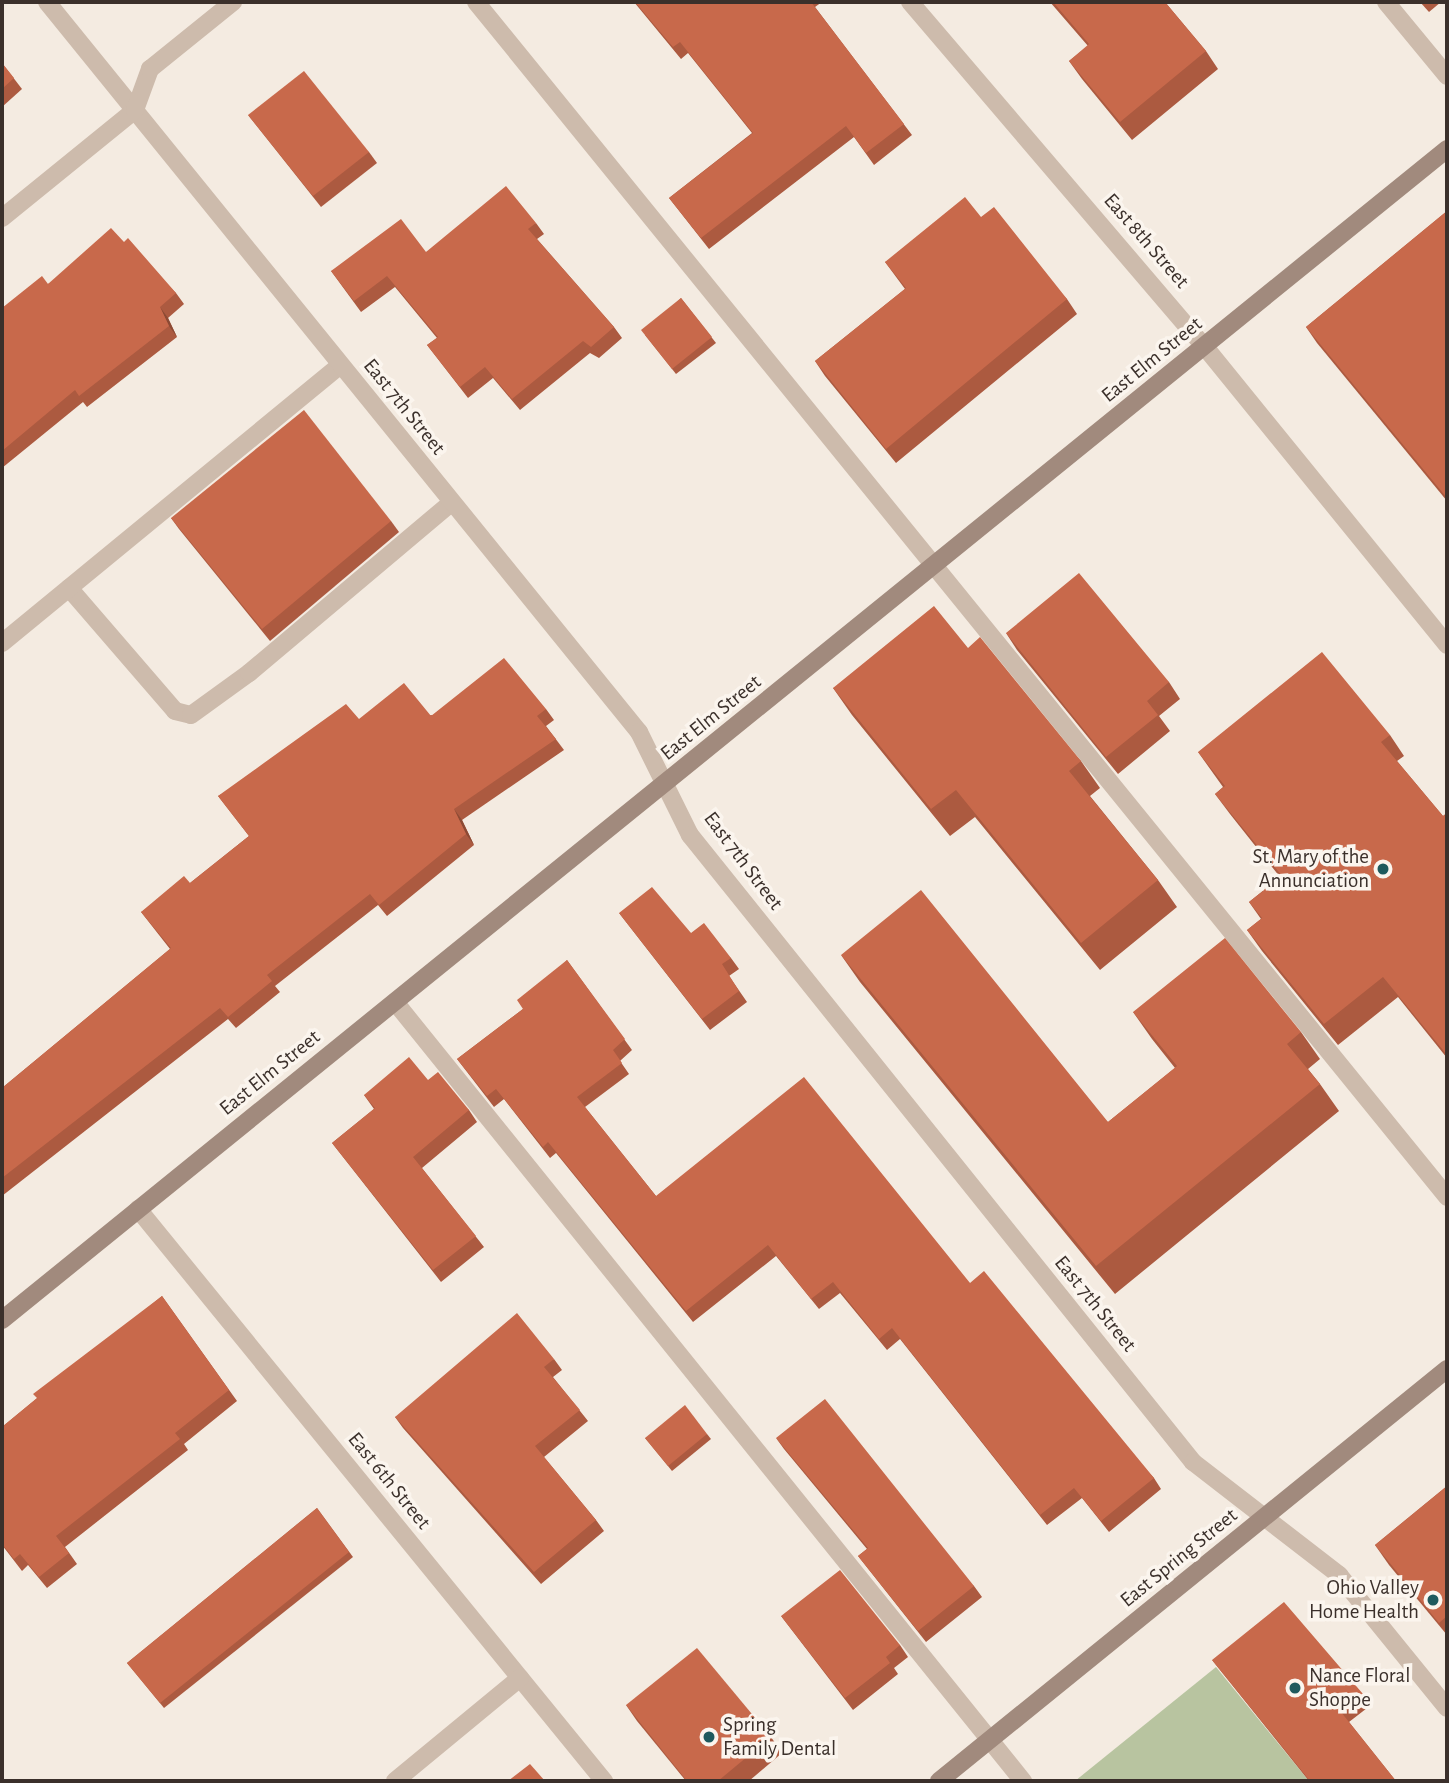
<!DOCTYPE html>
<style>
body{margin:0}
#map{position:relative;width:1449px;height:1783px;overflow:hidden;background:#f4ebe1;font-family:"Alegreya Sans",sans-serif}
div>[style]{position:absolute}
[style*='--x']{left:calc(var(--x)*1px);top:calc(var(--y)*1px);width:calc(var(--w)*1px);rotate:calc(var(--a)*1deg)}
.green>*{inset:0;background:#b8c4a0}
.service>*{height:18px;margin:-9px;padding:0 9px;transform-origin:9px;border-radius:9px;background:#cdbbac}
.minor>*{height:18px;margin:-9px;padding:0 9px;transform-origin:9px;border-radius:9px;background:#cdbbac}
.tertiary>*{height:18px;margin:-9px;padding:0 9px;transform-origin:9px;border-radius:9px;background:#cdbbac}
.secondary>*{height:18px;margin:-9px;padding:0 9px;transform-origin:9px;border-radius:9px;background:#a18a7d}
.wall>*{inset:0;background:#ac5a40}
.shaded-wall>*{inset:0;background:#8c4a34}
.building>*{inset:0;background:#c8694b}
.dots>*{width:19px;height:19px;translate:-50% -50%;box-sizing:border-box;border:4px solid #fbf5ee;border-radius:50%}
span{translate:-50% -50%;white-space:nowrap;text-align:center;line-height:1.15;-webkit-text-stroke:7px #fbf5ee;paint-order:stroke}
.street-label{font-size:21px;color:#3b302b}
.poi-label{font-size:21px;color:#3b302b}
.right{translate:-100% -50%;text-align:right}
.left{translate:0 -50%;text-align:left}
.frame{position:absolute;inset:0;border:4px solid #3b302b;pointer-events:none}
</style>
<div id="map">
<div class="green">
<div style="clip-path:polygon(1216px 1667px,1309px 1781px,1075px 1781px)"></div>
</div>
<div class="service">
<div style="--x:476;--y:2;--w:1540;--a:50.9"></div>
<div style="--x:1386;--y:2;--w:96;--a:50.5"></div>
<div style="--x:69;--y:588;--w:162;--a:49.2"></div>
<div style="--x:175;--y:711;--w:16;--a:14"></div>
<div style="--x:191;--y:715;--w:72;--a:-35.9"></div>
<div style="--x:249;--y:673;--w:265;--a:-40.1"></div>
<div style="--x:2;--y:643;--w:438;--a:-39.4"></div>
<div style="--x:395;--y:1002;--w:1001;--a:51.13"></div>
<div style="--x:138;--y:1209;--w:738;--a:50.83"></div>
<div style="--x:395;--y:1781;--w:162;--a:-39.5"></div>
</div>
<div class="minor">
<div style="--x:47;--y:2;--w:940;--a:50.96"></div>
<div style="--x:639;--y:732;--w:115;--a:63.7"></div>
<div style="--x:690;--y:835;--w:804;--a:51.26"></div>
<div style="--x:1193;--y:1462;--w:185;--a:37.7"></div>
<div style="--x:1339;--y:1575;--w:171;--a:50.9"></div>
<div style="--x:2;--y:218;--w:171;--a:-39.1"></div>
<div style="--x:135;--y:110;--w:44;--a:-69.9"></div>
<div style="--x:150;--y:69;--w:107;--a:-38.9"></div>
</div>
<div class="tertiary">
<div style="--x:910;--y:2;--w:454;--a:49.5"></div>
<div style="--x:1205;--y:347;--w:384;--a:50.9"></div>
</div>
<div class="secondary">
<div style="--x:2;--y:1320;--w:1860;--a:-39.02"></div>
<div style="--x:939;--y:1781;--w:654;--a:-39.04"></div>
</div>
<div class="wall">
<div style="clip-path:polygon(634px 2px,822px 2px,815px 7px,912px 135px,874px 165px,854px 137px,709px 249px,669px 198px,752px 133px,688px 53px,681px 59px)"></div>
<div style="clip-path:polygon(1050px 2px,1165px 2px,1206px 51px,1218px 69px,1132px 140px,1082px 79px,1069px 61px,1088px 46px)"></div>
<div style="clip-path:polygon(1420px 2px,1441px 2px,1429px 12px)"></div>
<div style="clip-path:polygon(2px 63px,22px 89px,2px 107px)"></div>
<div style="clip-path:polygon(248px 115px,369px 152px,377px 163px,321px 207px)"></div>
<div style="clip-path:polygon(1447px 211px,1447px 501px,1317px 343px,1306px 327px)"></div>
<div style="clip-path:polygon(981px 217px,1067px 299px,1077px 314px,896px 463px,825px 376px,815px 361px,905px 289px,885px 262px)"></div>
<div style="clip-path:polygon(536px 223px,544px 234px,537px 239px,614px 327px,622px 338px,599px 358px,590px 353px,520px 410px,493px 378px,468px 398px,427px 345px,437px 338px,395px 287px,361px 312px,331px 271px,426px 252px)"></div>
<div style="clip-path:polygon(124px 242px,176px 293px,184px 304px,168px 318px,177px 337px,87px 407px,83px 402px,2px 468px,2px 308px,48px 284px)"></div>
<div style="clip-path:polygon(681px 298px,716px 343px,676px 374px,645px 335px)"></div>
<div style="clip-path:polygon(171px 518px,391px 521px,399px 532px,270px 641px,179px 529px)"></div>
<div style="clip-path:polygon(1006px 633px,1169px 682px,1180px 699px,1159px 716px,1170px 731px,1118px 774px,1017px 650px)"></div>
<div style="clip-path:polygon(968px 648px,1081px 761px,1100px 788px,1090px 796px,1158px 880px,1177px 907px,1100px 970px,975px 817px,950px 836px,852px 715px,833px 688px)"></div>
<div style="clip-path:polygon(546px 709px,554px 720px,546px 726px,564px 750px,462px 820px,474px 845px,387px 916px,378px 905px,275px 986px,280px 992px,236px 1028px,228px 1019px,2px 1196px,2px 1088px,170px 949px,141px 912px,190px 883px,249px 836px,218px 796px,359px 719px)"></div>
<div style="clip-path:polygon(1390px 735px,1404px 756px,1397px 761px,1443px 816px,1447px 813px,1447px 1058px,1398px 997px,1338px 1045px,1262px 951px,1247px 930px,1261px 919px,1249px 902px,1280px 877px,1230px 814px,1215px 794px,1223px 787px,1198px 752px)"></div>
<div style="clip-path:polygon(619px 913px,691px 933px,731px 958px,739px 969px,729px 976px,747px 1002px,710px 1030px)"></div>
<div style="clip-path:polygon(841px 955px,1108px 1122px,1175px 1068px,1152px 1039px,1133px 1012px,1301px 1032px,1320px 1059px,1308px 1069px,1320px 1084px,1339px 1111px,1115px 1294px,860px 982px)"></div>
<div style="clip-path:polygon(567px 960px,632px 1050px,620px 1061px,629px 1074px,585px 1107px,656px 1196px,970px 1283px,1154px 1478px,1161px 1489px,1109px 1532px,1082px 1498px,1047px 1525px,900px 1339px,887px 1350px,840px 1293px,819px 1309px,776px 1256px,693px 1322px,556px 1153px,550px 1158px,504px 1099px,494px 1107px,457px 1059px,523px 1009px)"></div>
<div style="clip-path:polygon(428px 1080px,469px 1110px,477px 1122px,422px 1168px,484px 1247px,441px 1282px,332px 1143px,374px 1109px,364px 1095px)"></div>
<div style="clip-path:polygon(162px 1296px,237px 1401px,184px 1444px,188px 1450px,65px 1547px,77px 1564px,47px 1588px,28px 1565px,22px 1571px,2px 1545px,2px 1427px)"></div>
<div style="clip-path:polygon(554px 1359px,562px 1370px,553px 1377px,588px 1421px,544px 1457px,596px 1520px,604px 1531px,541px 1584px,403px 1428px,395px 1417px)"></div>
<div style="clip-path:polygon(707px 1434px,711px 1439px,672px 1471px,645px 1438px)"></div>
<div style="clip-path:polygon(776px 1438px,974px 1586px,982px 1597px,926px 1642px,858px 1556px,867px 1549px,784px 1449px)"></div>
<div style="clip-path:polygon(1447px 1486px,1447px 1635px,1389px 1565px,1375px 1545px)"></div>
<div style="clip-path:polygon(317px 1508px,353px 1557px,164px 1708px,127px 1663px)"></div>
<div style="clip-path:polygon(781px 1616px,900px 1645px,908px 1657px,894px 1668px,898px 1674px,853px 1710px)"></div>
<div style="clip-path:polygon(1212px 1660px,1363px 1694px,1371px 1705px,1349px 1722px,1396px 1781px,1309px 1781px)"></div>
<div style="clip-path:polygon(626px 1705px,771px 1737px,782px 1753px,749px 1781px,686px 1781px,637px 1721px)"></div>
</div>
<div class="shaded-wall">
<div style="clip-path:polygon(160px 307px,168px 318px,177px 337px,169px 326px)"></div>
<div style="clip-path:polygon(454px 809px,462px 820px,474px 845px,466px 834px)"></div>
</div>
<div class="building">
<div style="clip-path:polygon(635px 2px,811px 2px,904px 124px,866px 153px,846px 126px,701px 238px,669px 198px,753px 133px,680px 42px,673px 47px)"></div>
<div style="clip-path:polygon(1053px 2px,1165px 2px,1206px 51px,1120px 122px,1069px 61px,1089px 44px)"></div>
<div style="clip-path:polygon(2px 63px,14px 78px,2px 89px)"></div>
<div style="clip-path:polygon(304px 71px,369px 152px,313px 196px,248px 115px)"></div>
<div style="clip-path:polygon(506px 186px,536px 223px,528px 229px,614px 327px,591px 347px,583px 341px,512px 399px,485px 367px,460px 387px,427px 345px,438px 337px,387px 276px,354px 301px,331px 271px,401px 219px,426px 252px)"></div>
<div style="clip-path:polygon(965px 197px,981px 217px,994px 207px,1067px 299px,886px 449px,815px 361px,906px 288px,885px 262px)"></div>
<div style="clip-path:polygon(1447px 211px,1447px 498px,1306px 327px)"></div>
<div style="clip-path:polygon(111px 228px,124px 242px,128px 238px,176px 293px,160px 307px,169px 326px,79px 396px,75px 390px,2px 451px,2px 308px,42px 276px,48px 284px)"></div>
<div style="clip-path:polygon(681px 298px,712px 337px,672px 369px,641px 330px)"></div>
<div style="clip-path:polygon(304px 410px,391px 521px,262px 629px,171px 518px)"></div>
<div style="clip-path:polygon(1079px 573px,1169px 682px,1147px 701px,1158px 715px,1106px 757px,1006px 633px)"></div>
<div style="clip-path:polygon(934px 606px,968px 648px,980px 637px,1081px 761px,1069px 771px,1158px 880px,1081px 943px,956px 790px,931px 809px,833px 688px)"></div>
<div style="clip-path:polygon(1322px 652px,1390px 735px,1381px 742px,1443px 816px,1447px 813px,1447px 1055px,1383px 977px,1324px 1024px,1247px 930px,1262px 918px,1249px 902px,1282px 876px,1215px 794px,1225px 786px,1198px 752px)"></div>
<div style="clip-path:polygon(504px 658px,546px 709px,537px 716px,556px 739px,454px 809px,466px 834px,379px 905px,370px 894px,267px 975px,272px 981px,228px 1017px,220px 1008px,2px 1178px,2px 1088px,171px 948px,141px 912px,184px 876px,190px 883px,249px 836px,218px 796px,346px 704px,359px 719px,404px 683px,431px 716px)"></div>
<div style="clip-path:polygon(652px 887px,691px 933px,704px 923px,731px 958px,722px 964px,739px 991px,702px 1019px,619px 913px)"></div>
<div style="clip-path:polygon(921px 890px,1108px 1122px,1177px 1066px,1133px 1012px,1225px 938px,1301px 1032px,1287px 1044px,1320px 1084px,1096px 1266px,841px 955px)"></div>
<div style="clip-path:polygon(567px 960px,625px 1039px,613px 1050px,622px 1063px,577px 1097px,656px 1196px,804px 1077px,970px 1283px,984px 1271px,1154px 1478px,1101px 1521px,1074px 1488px,1040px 1515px,892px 1328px,879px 1339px,833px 1282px,811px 1299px,768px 1245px,686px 1311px,548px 1142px,543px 1147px,496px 1089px,487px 1096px,457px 1059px,523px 1009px,517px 1000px)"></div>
<div style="clip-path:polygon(409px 1057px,428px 1080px,438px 1072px,469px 1110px,413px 1157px,476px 1236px,433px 1270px,332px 1143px,375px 1108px,364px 1095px)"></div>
<div style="clip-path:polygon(162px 1296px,229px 1390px,175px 1433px,180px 1439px,56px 1536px,69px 1553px,39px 1577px,20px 1554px,14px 1559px,2px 1544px,2px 1427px,37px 1398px,33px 1394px)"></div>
<div style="clip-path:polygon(517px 1313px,554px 1359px,544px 1367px,580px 1410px,535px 1446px,596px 1520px,534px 1572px,395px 1417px)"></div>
<div style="clip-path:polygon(825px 1399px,974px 1586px,918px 1631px,858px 1556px,868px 1548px,776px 1438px)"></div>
<div style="clip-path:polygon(685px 1405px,707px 1434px,668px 1466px,645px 1438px)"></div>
<div style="clip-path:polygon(1447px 1486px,1447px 1616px,1439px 1623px,1375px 1545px)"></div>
<div style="clip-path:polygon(317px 1508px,349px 1552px,160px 1703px,127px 1663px)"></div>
<div style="clip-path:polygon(840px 1570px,900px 1645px,886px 1657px,890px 1663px,845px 1698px,781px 1616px)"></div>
<div style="clip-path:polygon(1284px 1602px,1363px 1694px,1341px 1712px,1396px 1781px,1310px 1781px,1212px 1660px)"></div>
<div style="clip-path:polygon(697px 1648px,771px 1737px,718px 1781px,687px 1781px,626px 1705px)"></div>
<div style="clip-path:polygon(530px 1764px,545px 1781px,508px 1781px)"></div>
</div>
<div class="dots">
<div style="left:1383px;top:869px;background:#1f5a5e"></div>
<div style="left:1433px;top:1600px;background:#1f5a5e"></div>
<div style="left:1295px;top:1688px;background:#1f5a5e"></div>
<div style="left:709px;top:1737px;background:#1f5a5e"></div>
</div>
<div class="street-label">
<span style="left:1146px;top:241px;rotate:49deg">East 8th Street</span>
<span style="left:1152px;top:360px;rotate:-39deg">East Elm Street</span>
<span style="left:404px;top:407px;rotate:51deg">East 7th Street</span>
<span style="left:711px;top:718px;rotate:-39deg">East Elm Street</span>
<span style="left:743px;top:861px;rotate:53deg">East 7th Street</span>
<span style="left:270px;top:1073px;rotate:-39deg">East Elm Street</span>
<span style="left:1095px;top:1304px;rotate:51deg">East 7th Street</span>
<span style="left:389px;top:1481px;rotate:51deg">East 6th Street</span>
<span style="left:1179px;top:1558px;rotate:-39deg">East Spring Street</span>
</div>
<div class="poi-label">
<span class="right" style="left:1369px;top:869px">St. Mary of the<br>Annunciation</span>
<span class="right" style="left:1419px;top:1600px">Ohio Valley<br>Home Health</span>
<span class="left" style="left:1309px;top:1688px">Nance Floral<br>Shoppe</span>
<span class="left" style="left:723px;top:1737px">Spring<br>Family Dental</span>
</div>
<div class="frame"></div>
</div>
